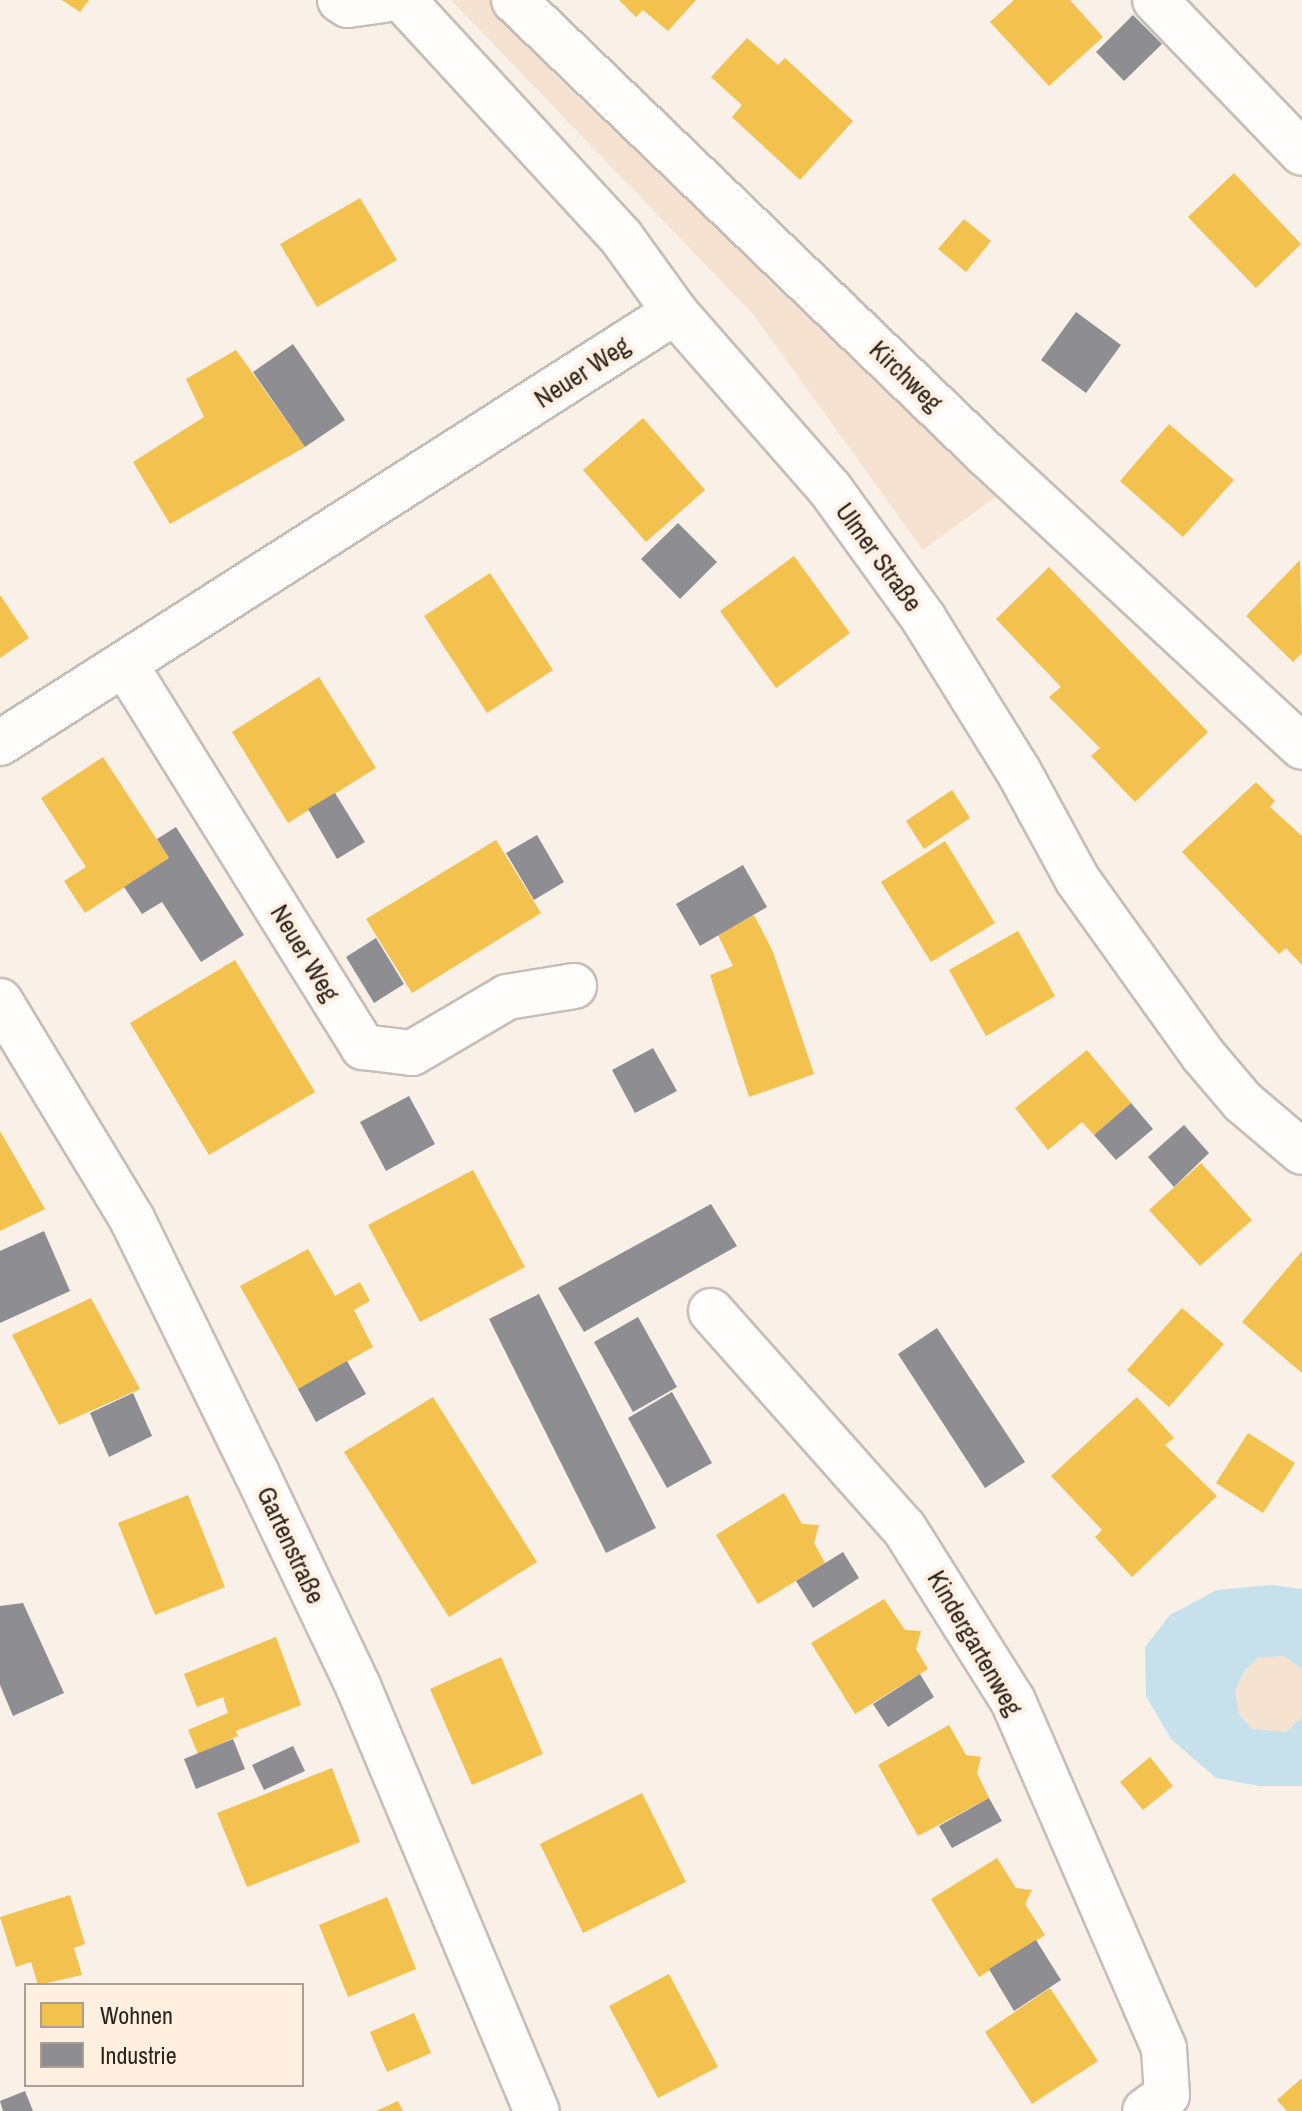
<!DOCTYPE html>
<meta charset="utf-8">
<style>
body{margin:0}
#map{position:relative;width:1302px;height:2111px;overflow:hidden;background:#f9f0e8;font-family:"Archivo Narrow",sans-serif}
div>[style]{position:absolute}
[style*='--x']{left:calc(var(--x)*1px);top:calc(var(--y)*1px);width:calc(var(--w)*1px);rotate:calc(var(--a)*1deg)}
.green>*{inset:0;background:#f5e2d0}
.water>*{inset:0;background:#c6e1ec}
.homes>*{inset:0;background:#f2c14e}
.industry>*{inset:0;background:#8d8d92}
.roads{filter:drop-shadow(2px 0 #c6bdb6) drop-shadow(-2px 0 #c6bdb6) drop-shadow(0 2px #c6bdb6) drop-shadow(0 -2px #c6bdb6)}
.minor>*{height:44px;margin:-22px;padding:0 22px;transform-origin:22px;border-radius:22px;background:#fefdfc}
span{translate:-50% -50%;white-space:nowrap;text-align:center;line-height:1.15;-webkit-text-stroke:8px #fff0e2;paint-order:stroke}
.street-label{font-size:26px;color:#2c231a}
.legend{position:absolute;left:24px;top:1983px;width:280px;height:104px;box-sizing:border-box;background:#fff0e2;border:2px solid #ab9e92;margin:0;padding:10px 14px;list-style:none;font-size:24px;color:#2c231a}
.legend li{display:flex;align-items:center;gap:16px;height:40px}
.legend b{width:40px;border:2px solid #ab9e92}
</style>
<div id="map">
<div class="green">
<div style="clip-path:polygon(451px 0,492px 0,507px 23px,998px 495px,923px 550px,753px 314px)"></div>
<div style="clip-path:polygon(1284px 1656px,1302px 1669px,1302px 1717px,1286px 1732px,1268px 1735px,1252px 1729px,1239px 1714px,1235px 1691px,1244px 1671px,1258px 1658px)"></div>
</div>
<div class="water">
<div style="clip-path:polygon(1272px 1585px,1302px 1589px,1302px 1669px,1284px 1656px,1258px 1658px,1244px 1671px,1235px 1691px,1239px 1714px,1252px 1729px,1286px 1732px,1302px 1717px,1302px 1786px,1259px 1786px,1216px 1778px,1171px 1739px,1146px 1696px,1145px 1647px,1170px 1615px,1217px 1590px)"></div>
</div>
<div class="homes">
<div style="clip-path:polygon(62px 0,89px 0,80px 12px)"></div>
<div style="clip-path:polygon(619px 0,696px 0,668px 31px,643px 10px,636px 17px)"></div>
<div style="clip-path:polygon(1014px 0,1070px 0,1103px 37px,1049px 86px,990px 22px)"></div>
<div style="clip-path:polygon(747px 38px,778px 65px,785px 58px,853px 121px,800px 180px,732px 117px,742px 105px,711px 77px)"></div>
<div style="clip-path:polygon(1234px 173px,1301px 244px,1256px 288px,1188px 217px)"></div>
<div style="clip-path:polygon(360px 198px,397px 260px,317px 307px,280px 244px)"></div>
<div style="clip-path:polygon(964px 219px,991px 241px,966px 272px,938px 249px)"></div>
<div style="clip-path:polygon(236px 350px,305px 447px,170px 524px,133px 462px,204px 417px,186px 379px)"></div>
<div style="clip-path:polygon(643px 418px,705px 490px,646px 542px,583px 470px)"></div>
<div style="clip-path:polygon(1169px 424px,1234px 480px,1183px 537px,1120px 481px)"></div>
<div style="clip-path:polygon(794px 556px,850px 633px,776px 688px,720px 611px)"></div>
<div style="clip-path:polygon(1300px 560px,1302px 653px,1293px 662px,1246px 616px)"></div>
<div style="clip-path:polygon(1049px 567px,1208px 732px,1135px 802px,1091px 756px,1100px 748px,1049px 697px,1061px 687px,996px 619px)"></div>
<div style="clip-path:polygon(490px 573px,553px 670px,487px 713px,424px 616px)"></div>
<div style="clip-path:polygon(0 595px,29px 638px,0 658px)"></div>
<div style="clip-path:polygon(319px 677px,376px 768px,288px 823px,232px 732px)"></div>
<div style="clip-path:polygon(103px 757px,169px 858px,85px 913px,64px 881px,86px 867px,41px 798px)"></div>
<div style="clip-path:polygon(1256px 782px,1275px 801px,1270px 807px,1302px 836px,1302px 965px,1286px 948px,1279px 954px,1182px 852px)"></div>
<div style="clip-path:polygon(952px 790px,970px 818px,924px 849px,906px 821px)"></div>
<div style="clip-path:polygon(496px 840px,541px 913px,412px 993px,366px 919px)"></div>
<div style="clip-path:polygon(945px 841px,995px 923px,931px 962px,881px 882px)"></div>
<div style="clip-path:polygon(754px 915px,773px 952px,814px 1074px,749px 1097px,710px 975px,733px 966px,718px 935px)"></div>
<div style="clip-path:polygon(1018px 931px,1055px 996px,986px 1036px,949px 970px)"></div>
<div style="clip-path:polygon(235px 960px,315px 1092px,209px 1155px,130px 1023px)"></div>
<div style="clip-path:polygon(1087px 1050px,1131px 1103px,1094px 1135px,1082px 1122px,1048px 1150px,1015px 1108px)"></div>
<div style="clip-path:polygon(0 1131px,45px 1209px,0 1231px)"></div>
<div style="clip-path:polygon(1201px 1163px,1252px 1220px,1200px 1266px,1149px 1210px)"></div>
<div style="clip-path:polygon(473px 1170px,525px 1267px,420px 1322px,368px 1225px)"></div>
<div style="clip-path:polygon(308px 1249px,335px 1296px,360px 1282px,370px 1301px,354px 1310px,373px 1347px,298px 1389px,240px 1286px)"></div>
<div style="clip-path:polygon(1302px 1251px,1302px 1373px,1242px 1322px)"></div>
<div style="clip-path:polygon(91px 1298px,140px 1389px,59px 1425px,12px 1335px)"></div>
<div style="clip-path:polygon(1182px 1308px,1224px 1344px,1169px 1407px,1127px 1370px)"></div>
<div style="clip-path:polygon(433px 1397px,537px 1562px,449px 1617px,344px 1452px)"></div>
<div style="clip-path:polygon(1137px 1397px,1174px 1438px,1165px 1445px,1217px 1496px,1132px 1577px,1095px 1537px,1102px 1530px,1051px 1476px)"></div>
<div style="clip-path:polygon(1248px 1433px,1295px 1463px,1263px 1513px,1216px 1483px)"></div>
<div style="clip-path:polygon(784px 1493px,802px 1524px,819px 1525px,814px 1543px,825px 1563px,758px 1604px,716px 1535px)"></div>
<div style="clip-path:polygon(188px 1495px,225px 1587px,155px 1615px,118px 1523px)"></div>
<div style="clip-path:polygon(884px 1599px,905px 1630px,921px 1631px,916px 1649px,928px 1669px,855px 1714px,811px 1643px)"></div>
<div style="clip-path:polygon(276px 1637px,301px 1705px,236px 1731px,238px 1736px,198px 1754px,188px 1730px,228px 1713px,223px 1697px,197px 1707px,184px 1674px)"></div>
<div style="clip-path:polygon(501px 1657px,543px 1754px,472px 1785px,430px 1689px)"></div>
<div style="clip-path:polygon(949px 1725px,966px 1755px,981px 1757px,977px 1773px,989px 1798px,918px 1836px,878px 1765px)"></div>
<div style="clip-path:polygon(1150px 1757px,1173px 1786px,1143px 1810px,1120px 1782px)"></div>
<div style="clip-path:polygon(332px 1768px,360px 1842px,247px 1887px,217px 1813px)"></div>
<div style="clip-path:polygon(642px 1793px,686px 1882px,583px 1933px,540px 1844px)"></div>
<div style="clip-path:polygon(997px 1858px,1016px 1888px,1032px 1890px,1025px 1904px,1045px 1935px,979px 1977px,931px 1899px)"></div>
<div style="clip-path:polygon(70px 1895px,85px 1944px,74px 1948px,82px 1975px,38px 1985px,31px 1962px,16px 1967px,0 1917px)"></div>
<div style="clip-path:polygon(387px 1897px,416px 1969px,348px 1997px,319px 1925px)"></div>
<div style="clip-path:polygon(669px 1974px,718px 2067px,658px 2098px,609px 2006px)"></div>
<div style="clip-path:polygon(1050px 1988px,1098px 2061px,1032px 2104px,985px 2032px)"></div>
<div style="clip-path:polygon(414px 2013px,431px 2053px,387px 2072px,370px 2032px)"></div>
<div style="clip-path:polygon(1302px 2078px,1302px 2111px,1287px 2111px,1277px 2100px)"></div>
<div style="clip-path:polygon(398px 2101px,403px 2111px,376px 2111px)"></div>
</div>
<div class="industry">
<div style="clip-path:polygon(1133px 15px,1162px 44px,1124px 81px,1096px 52px)"></div>
<div style="clip-path:polygon(1076px 312px,1121px 345px,1086px 393px,1041px 360px)"></div>
<div style="clip-path:polygon(293px 344px,345px 420px,305px 447px,253px 372px)"></div>
<div style="clip-path:polygon(678px 523px,717px 562px,680px 599px,641px 559px)"></div>
<div style="clip-path:polygon(335px 793px,365px 842px,337px 859px,308px 809px)"></div>
<div style="clip-path:polygon(176px 827px,244px 935px,201px 962px,162px 902px,142px 914px,124px 887px,169px 858px,157px 839px)"></div>
<div style="clip-path:polygon(537px 835px,564px 882px,534px 900px,506px 853px)"></div>
<div style="clip-path:polygon(743px 865px,767px 907px,700px 946px,676px 904px)"></div>
<div style="clip-path:polygon(376px 938px,404px 984px,374px 1003px,346px 957px)"></div>
<div style="clip-path:polygon(653px 1048px,677px 1091px,635px 1113px,612px 1070px)"></div>
<div style="clip-path:polygon(409px 1096px,435px 1144px,386px 1171px,360px 1122px)"></div>
<div style="clip-path:polygon(1131px 1103px,1153px 1129px,1116px 1160px,1094px 1135px)"></div>
<div style="clip-path:polygon(1184px 1125px,1209px 1153px,1174px 1187px,1148px 1157px)"></div>
<div style="clip-path:polygon(711px 1204px,737px 1246px,584px 1332px,558px 1288px)"></div>
<div style="clip-path:polygon(44px 1231px,70px 1291px,0 1323px,0 1251px)"></div>
<div style="clip-path:polygon(539px 1294px,656px 1528px,606px 1553px,489px 1319px)"></div>
<div style="clip-path:polygon(638px 1317px,677px 1387px,633px 1412px,594px 1342px)"></div>
<div style="clip-path:polygon(937px 1328px,1025px 1462px,985px 1488px,898px 1354px)"></div>
<div style="clip-path:polygon(347px 1361px,366px 1394px,316px 1422px,298px 1389px)"></div>
<div style="clip-path:polygon(672px 1392px,712px 1463px,667px 1488px,628px 1418px)"></div>
<div style="clip-path:polygon(133px 1393px,152px 1436px,109px 1457px,90px 1413px)"></div>
<div style="clip-path:polygon(843px 1552px,859px 1578px,813px 1608px,796px 1581px)"></div>
<div style="clip-path:polygon(23px 1603px,64px 1693px,13px 1716px,0 1685px,0 1606px)"></div>
<div style="clip-path:polygon(920px 1674px,934px 1697px,888px 1727px,873px 1704px)"></div>
<div style="clip-path:polygon(233px 1739px,245px 1769px,196px 1789px,184px 1759px)"></div>
<div style="clip-path:polygon(293px 1746px,305px 1771px,264px 1790px,252px 1765px)"></div>
<div style="clip-path:polygon(989px 1798px,1002px 1821px,952px 1848px,939px 1826px)"></div>
<div style="clip-path:polygon(1036px 1940px,1061px 1980px,1014px 2011px,989px 1969px)"></div>
<div style="clip-path:polygon(25px 2091px,33px 2111px,3px 2111px,0 2101px)"></div>
</div>
<div class="roads">
<div class="minor">
<div style="--x:340;--y:0;--w:9;--a:32"></div>
<div style="--x:348;--y:5;--w:36;--a:-8"></div>
<div style="--x:403;--y:0;--w:322;--a:47.4"></div>
<div style="--x:621;--y:237;--w:92;--a:54.2"></div>
<div style="--x:675;--y:312;--w:235;--a:48.8"></div>
<div style="--x:830;--y:489;--w:160;--a:54.1"></div>
<div style="--x:924;--y:619;--w:180;--a:58.2"></div>
<div style="--x:1019;--y:772;--w:122;--a:61.5"></div>
<div style="--x:1077;--y:879;--w:216;--a:54.4"></div>
<div style="--x:1203;--y:1055;--w:62;--a:49.6"></div>
<div style="--x:1243;--y:1102;--w:77;--a:40.3"></div>
<div style="--x:514;--y:0;--w:655;--a:43.89"></div>
<div style="--x:986;--y:454;--w:431;--a:42.8"></div>
<div style="--x:1155;--y:0;--w:212;--a:46.1"></div>
<div style="--x:126;--y:666;--w:449;--a:58.1"></div>
<div style="--x:363;--y:1047;--w:49;--a:7"></div>
<div style="--x:412;--y:1053;--w:110;--a:-30.5"></div>
<div style="--x:507;--y:997;--w:68;--a:-9.3"></div>
<div style="--x:0;--y:743;--w:801;--a:-32.56"></div>
<div style="--x:0;--y:1001;--w:255;--a:58.8"></div>
<div style="--x:132;--y:1219;--w:282;--a:63.9"></div>
<div style="--x:256;--y:1472;--w:237;--a:64.5"></div>
<div style="--x:358;--y:1686;--w:461;--a:67.2"></div>
<div style="--x:711;--y:1311;--w:290;--a:48.4"></div>
<div style="--x:904;--y:1528;--w:204;--a:57.8"></div>
<div style="--x:1013;--y:1701;--w:379;--a:66.5"></div>
<div style="--x:1164;--y:2049;--w:46;--a:86.3"></div>
<div style="--x:1167;--y:2095;--w:27;--a:144"></div>
</div>
</div>
<div class="street-label">
<span style="left:582px;top:372px;rotate:-33deg">Neuer Weg</span>
<span style="left:906px;top:376px;rotate:44deg">Kirchweg</span>
<span style="left:879px;top:557px;rotate:54deg">Ulmer Straße</span>
<span style="left:305px;top:953px;rotate:59deg">Neuer Weg</span>
<span style="left:291px;top:1545px;rotate:65deg">Gartenstraße</span>
<span style="left:975px;top:1643px;rotate:60deg">Kindergartenweg</span>
</div>
<ul class="legend">
<li><b style="height:22px;background:#f2c14e"></b>Wohnen</li>
<li><b style="height:22px;background:#8d8d92"></b>Industrie</li>
</ul>
</div>
